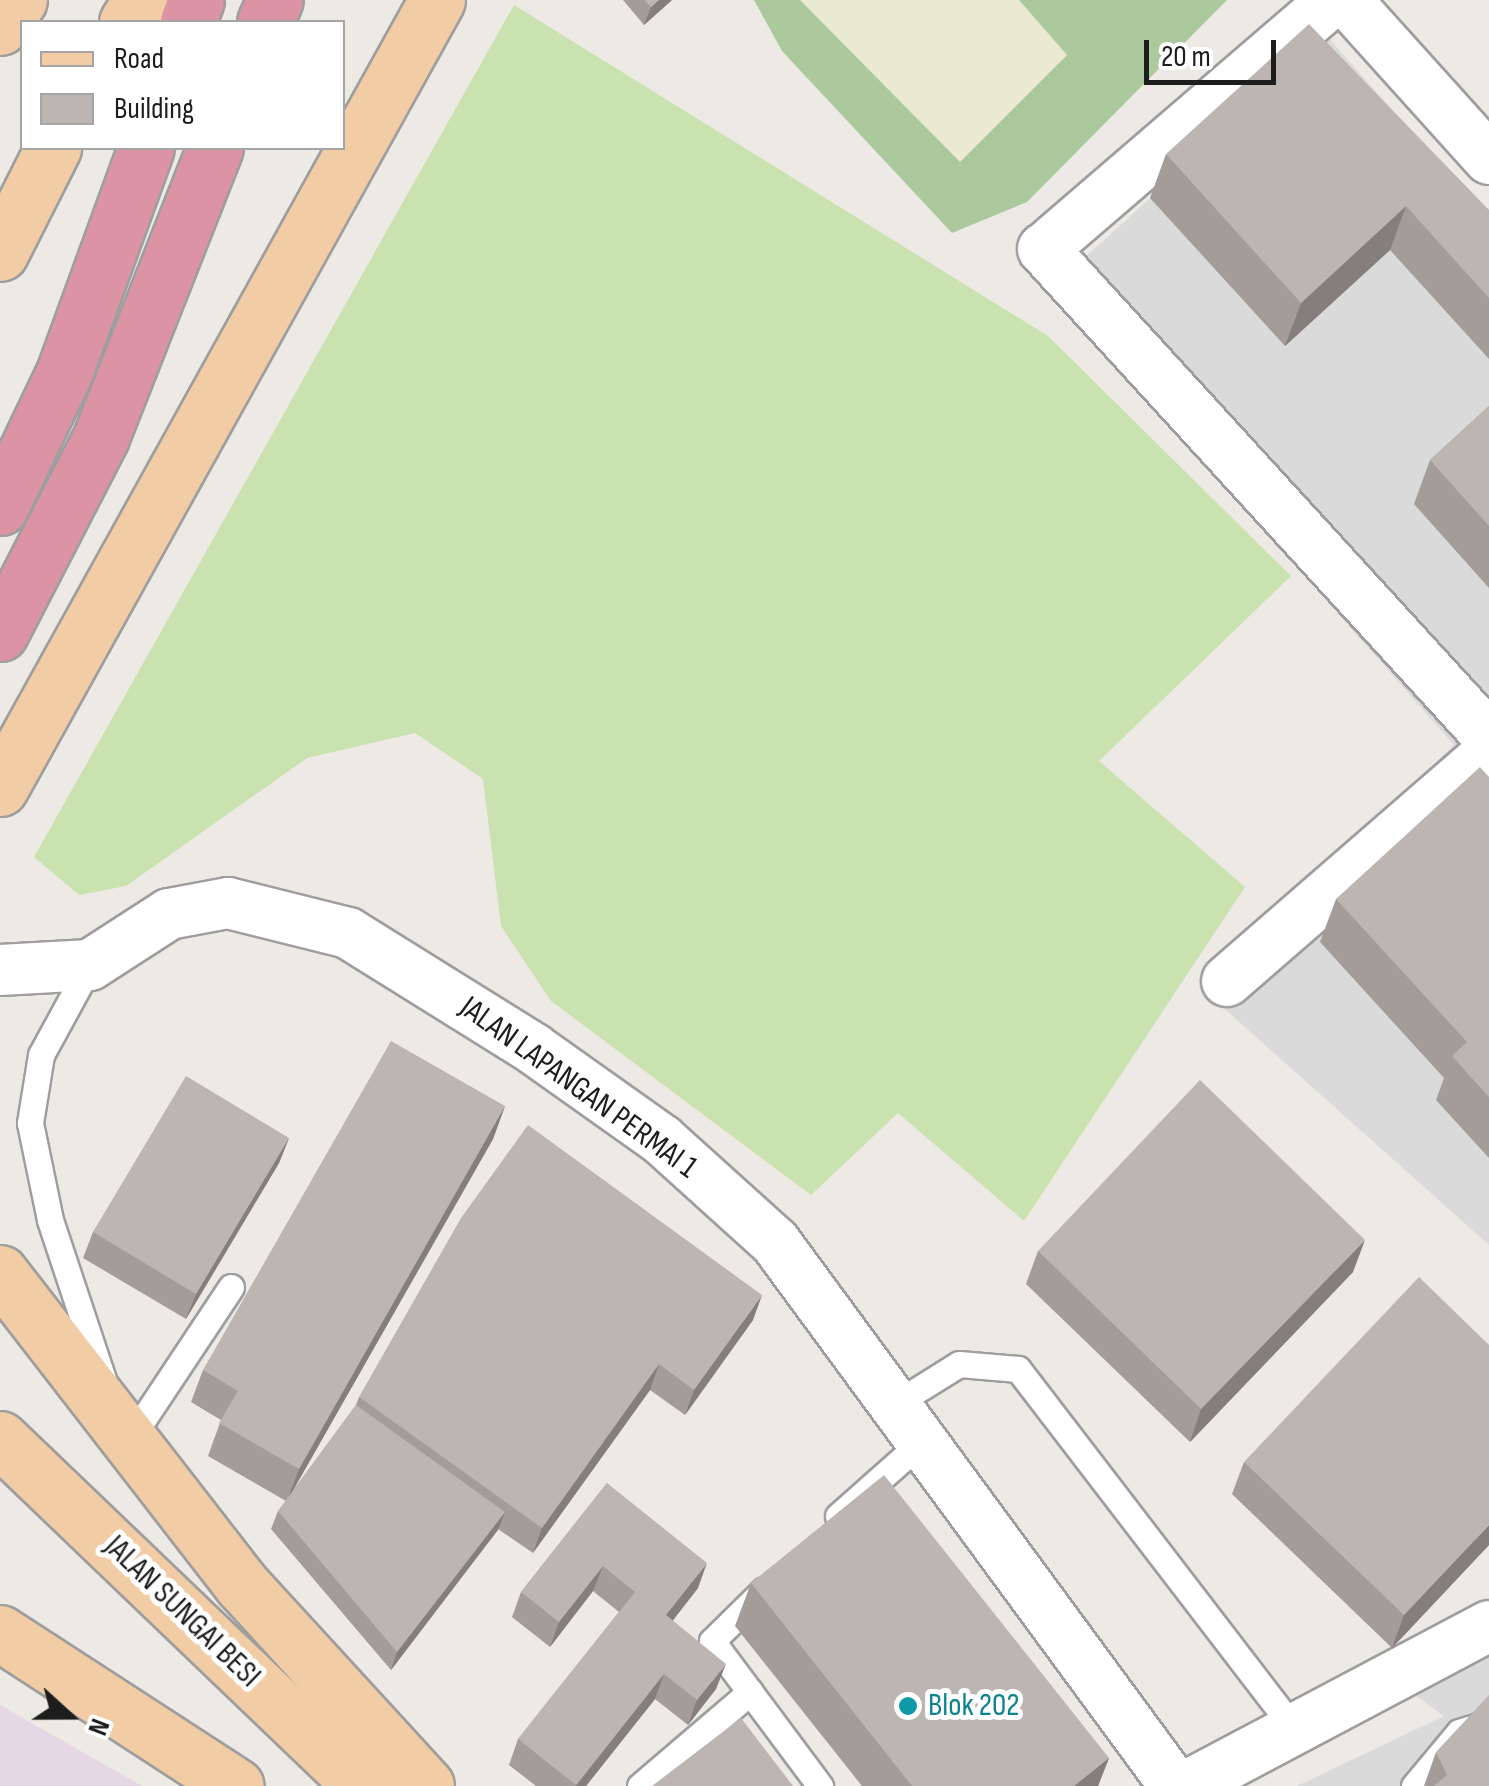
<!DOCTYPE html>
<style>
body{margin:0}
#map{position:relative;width:1489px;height:1786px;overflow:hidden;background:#ede9e4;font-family:"Sofia Sans Condensed",sans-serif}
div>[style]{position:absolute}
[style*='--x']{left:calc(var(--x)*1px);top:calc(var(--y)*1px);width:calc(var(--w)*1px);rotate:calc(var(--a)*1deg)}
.residential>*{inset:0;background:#dbdada}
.industrial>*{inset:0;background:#e5d7e3}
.farmland>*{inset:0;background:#e9ead1}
.grass>*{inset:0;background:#cae2af}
.forest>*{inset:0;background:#acc89d}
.roads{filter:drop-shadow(2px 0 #9e9e9e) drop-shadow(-2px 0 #9e9e9e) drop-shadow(0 2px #9e9e9e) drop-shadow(0 -2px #9e9e9e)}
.lane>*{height:25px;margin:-12.5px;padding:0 12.5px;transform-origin:12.5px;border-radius:12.5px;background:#fff}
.street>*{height:50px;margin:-25px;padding:0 25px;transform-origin:25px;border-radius:25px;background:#fff}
.primary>*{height:55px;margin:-27.5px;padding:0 27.5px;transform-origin:27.5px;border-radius:27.5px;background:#f1cca5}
.highway>*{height:55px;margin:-27.5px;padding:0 27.5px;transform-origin:27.5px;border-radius:27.5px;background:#dc94a5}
.wall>*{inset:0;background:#a39c98}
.shaded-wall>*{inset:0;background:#847f7c}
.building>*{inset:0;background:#bdb5b1}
.dots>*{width:28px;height:28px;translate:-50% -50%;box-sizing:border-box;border:5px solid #fff;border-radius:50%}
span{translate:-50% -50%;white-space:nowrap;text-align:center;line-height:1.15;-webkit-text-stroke:10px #fff;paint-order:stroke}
.street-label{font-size:32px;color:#1d1d1d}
.culture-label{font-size:32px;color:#0d838f}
.left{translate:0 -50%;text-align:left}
.legend{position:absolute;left:20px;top:20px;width:325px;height:130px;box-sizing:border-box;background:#fff;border:2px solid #a5a5a5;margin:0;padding:12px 18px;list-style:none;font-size:30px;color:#1d1d1d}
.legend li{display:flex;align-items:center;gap:20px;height:50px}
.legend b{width:50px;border:2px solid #a5a5a5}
.north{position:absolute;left:20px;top:1666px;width:100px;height:100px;-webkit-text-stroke:8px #fff;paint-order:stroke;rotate:111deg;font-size:28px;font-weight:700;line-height:40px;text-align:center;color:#1d1d1d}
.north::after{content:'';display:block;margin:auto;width:35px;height:45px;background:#1d1d1d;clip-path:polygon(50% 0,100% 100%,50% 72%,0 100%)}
.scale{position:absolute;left:1144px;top:40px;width:132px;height:45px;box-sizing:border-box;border:5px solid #1d1d1d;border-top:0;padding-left:12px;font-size:30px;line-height:35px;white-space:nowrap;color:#1d1d1d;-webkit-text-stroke:8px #fff;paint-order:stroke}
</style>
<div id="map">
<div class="residential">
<div style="clip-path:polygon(1328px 37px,1489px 221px,1489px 1245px,1199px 986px,1454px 745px,1051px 288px)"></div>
<div style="clip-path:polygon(1489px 1605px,1489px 1786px,1297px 1786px,1444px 1716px,1378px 1669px)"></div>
</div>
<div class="industrial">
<div style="clip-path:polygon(0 1705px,142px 1786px,0 1786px)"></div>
</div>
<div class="farmland">
<div style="clip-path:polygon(800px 0,1019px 0,1068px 54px,960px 163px)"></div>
</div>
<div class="grass">
<div style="clip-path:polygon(514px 5px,1048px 336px,1291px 576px,1099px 761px,1245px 887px,1024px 1221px,898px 1113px,811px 1195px,551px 1001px,501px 926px,483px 779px,415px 733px,307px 758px,126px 886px,79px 895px,34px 857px)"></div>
</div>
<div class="forest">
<div style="clip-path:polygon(754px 0,800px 0,960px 162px,1067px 55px,1019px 0,1227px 0,1027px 202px,952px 233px,782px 51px)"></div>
</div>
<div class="roads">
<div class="lane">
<div style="--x:90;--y:965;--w:102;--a:118.6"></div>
<div style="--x:41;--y:1055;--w:69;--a:99.2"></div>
<div style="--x:30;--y:1123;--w:99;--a:78.3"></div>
<div style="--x:50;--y:1220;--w:174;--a:71.6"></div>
<div style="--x:890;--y:1407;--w:81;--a:-31.9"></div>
<div style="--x:959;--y:1364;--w:59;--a:4.8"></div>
<div style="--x:1018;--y:1369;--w:452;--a:52.5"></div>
<div style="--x:128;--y:1442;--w:186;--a:-56.4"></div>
<div style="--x:838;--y:1516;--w:106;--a:-41.5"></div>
<div style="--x:764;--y:1590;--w:73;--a:135.6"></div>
<div style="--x:712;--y:1641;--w:181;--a:53.3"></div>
<div style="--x:640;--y:1786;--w:145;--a:-40.5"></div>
<div style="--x:1414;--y:1786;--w:70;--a:-50.2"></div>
<div style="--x:1459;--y:1732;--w:31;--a:-17"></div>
</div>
<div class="street">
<div style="--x:1333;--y:0;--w:382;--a:139.3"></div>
<div style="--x:1043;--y:249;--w:661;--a:47.57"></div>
<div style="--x:1346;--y:0;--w:214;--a:48"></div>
<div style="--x:0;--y:970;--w:90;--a:-3.2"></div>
<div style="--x:90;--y:965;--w:94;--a:-32.8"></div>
<div style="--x:169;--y:914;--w:60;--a:-10.6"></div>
<div style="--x:228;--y:903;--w:124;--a:14"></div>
<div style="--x:348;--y:933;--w:219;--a:31.9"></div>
<div style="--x:534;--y:1049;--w:157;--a:35.4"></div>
<div style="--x:662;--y:1140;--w:152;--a:42.1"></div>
<div style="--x:775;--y:1242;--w:675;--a:53.67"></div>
<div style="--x:1227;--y:981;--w:347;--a:-41"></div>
<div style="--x:1187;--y:1786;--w:342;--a:-27.9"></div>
</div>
<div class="primary">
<div style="--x:127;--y:22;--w:26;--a:-58"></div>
<div style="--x:0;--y:27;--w:33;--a:-55"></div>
<div style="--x:0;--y:253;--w:118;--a:-63.2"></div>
<div style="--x:0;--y:788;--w:901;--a:-60.99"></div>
<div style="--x:0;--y:1273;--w:396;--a:52.2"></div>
<div style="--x:243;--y:1586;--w:271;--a:47.5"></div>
<div style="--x:0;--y:1439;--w:501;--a:43.79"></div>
<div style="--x:0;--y:1633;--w:281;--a:33"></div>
</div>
<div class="highway">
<div style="--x:188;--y:22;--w:23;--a:-70"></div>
<div style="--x:265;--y:22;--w:24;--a:-66"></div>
<div style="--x:0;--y:507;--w:148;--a:-64.5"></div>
<div style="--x:64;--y:373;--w:239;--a:-70"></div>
<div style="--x:0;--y:633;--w:220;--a:-62.7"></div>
<div style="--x:101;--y:437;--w:311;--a:-68.5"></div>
</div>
</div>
<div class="wall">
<div style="clip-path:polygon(623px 0,672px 0,644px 25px)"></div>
<div style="clip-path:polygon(1166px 154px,1489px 210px,1489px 359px,1390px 250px,1285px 346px,1150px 198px)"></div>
<div style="clip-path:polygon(1489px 406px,1489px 588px,1414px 504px,1430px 460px)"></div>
<div style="clip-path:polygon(1489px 777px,1489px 1158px,1436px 1100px,1444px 1078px,1320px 942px,1336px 899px)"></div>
<div style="clip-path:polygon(505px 1106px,493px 1139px,292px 1492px,356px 1405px,359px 1397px,753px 1320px,685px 1415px,650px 1390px,533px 1553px,498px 1529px,391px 1670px,271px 1529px,278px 1511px,286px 1501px,208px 1456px,221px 1420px,191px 1402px,203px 1370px)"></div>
<div style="clip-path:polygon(289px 1138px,279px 1163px,186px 1319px,83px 1258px,93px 1232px)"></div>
<div style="clip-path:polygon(1038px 1251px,1353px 1272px,1190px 1442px,1026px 1284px)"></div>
<div style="clip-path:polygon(1244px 1462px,1489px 1545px,1392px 1648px,1232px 1494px)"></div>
<div style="clip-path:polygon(607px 1483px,698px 1588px,672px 1621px,716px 1689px,688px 1725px,655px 1699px,586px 1786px,536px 1786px,509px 1765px,518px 1739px,619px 1612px,593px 1591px,550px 1647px,512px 1617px,521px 1592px)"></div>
<div style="clip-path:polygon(751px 1583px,1109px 1758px,1098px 1786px,862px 1786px,735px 1626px)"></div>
<div style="clip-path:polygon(1436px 1752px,1489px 1786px,1424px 1786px)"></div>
</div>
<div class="shaded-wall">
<div style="clip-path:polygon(659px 0,672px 0,644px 25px,651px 7px)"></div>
<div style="clip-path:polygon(1406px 206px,1390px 250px,1285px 346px,1301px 303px)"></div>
<div style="clip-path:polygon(505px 1106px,493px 1139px,287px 1501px,299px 1469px)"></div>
<div style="clip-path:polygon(289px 1138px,279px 1163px,186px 1319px,196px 1294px)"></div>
<div style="clip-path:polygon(1365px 1240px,1353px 1272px,1190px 1442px,1201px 1409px)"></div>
<div style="clip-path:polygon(762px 1295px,753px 1320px,685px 1415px,694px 1390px)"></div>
<div style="clip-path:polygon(659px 1364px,650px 1390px,533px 1553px,542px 1528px)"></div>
<div style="clip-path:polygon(505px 1512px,498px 1530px,391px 1670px,397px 1652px)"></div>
<div style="clip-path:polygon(1489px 1525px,1489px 1545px,1392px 1648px,1404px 1615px)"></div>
<div style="clip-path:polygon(707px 1563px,698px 1588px,657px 1641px,666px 1615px)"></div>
<div style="clip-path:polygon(603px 1566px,593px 1591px,550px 1647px,559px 1622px)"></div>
<div style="clip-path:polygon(726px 1664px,716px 1689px,688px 1725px,697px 1700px)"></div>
<div style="clip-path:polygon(664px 1674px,655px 1699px,586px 1786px,576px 1786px)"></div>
<div style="clip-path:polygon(1109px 1758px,1098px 1786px,1074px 1786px)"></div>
</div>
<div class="building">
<div style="clip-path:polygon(644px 0,659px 0,651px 7px)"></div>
<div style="clip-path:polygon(1309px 24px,1489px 210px,1489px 298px,1406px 206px,1301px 303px,1166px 154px)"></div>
<div style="clip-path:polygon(1489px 406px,1489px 526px,1430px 460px)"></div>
<div style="clip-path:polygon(1480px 767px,1489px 777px,1489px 1097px,1452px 1056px,1467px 1042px,1336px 899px)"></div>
<div style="clip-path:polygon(391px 1041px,505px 1106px,299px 1469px,219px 1423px,238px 1391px,203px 1370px)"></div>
<div style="clip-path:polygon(186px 1076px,289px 1138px,196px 1294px,93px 1232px)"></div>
<div style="clip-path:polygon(1200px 1080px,1365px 1240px,1201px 1409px,1038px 1251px)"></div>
<div style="clip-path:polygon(528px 1125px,762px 1295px,694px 1390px,659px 1364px,542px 1528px,359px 1397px,461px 1218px)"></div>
<div style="clip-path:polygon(1419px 1277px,1489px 1345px,1489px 1525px,1404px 1615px,1244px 1462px)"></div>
<div style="clip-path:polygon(356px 1405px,505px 1512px,397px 1652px,278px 1511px)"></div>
<div style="clip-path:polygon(884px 1475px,1109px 1758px,1074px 1786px,912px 1786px,751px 1583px)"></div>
<div style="clip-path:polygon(607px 1483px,707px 1563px,666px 1615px,726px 1664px,697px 1700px,664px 1674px,576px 1785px,518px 1739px,635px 1592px,603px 1566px,559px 1622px,521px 1592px)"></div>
<div style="clip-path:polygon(1489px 1695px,1489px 1786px,1434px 1786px,1447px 1775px,1436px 1752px)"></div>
<div style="clip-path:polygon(741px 1718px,793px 1786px,652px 1786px)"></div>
</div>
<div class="dots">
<div style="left:908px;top:1706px;background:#0f9aa8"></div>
</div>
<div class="street-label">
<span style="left:578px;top:1088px;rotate:36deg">JALAN LAPANGAN PERMAI 1</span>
<span style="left:182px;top:1612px;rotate:44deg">JALAN SUNGAI BESI</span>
</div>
<div class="culture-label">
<span class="left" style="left:928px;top:1706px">Blok 202</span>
</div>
<ul class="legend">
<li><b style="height:12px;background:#f1cca5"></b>Road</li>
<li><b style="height:28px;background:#bdb5b1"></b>Building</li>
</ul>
<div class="north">N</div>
<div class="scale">20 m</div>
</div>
